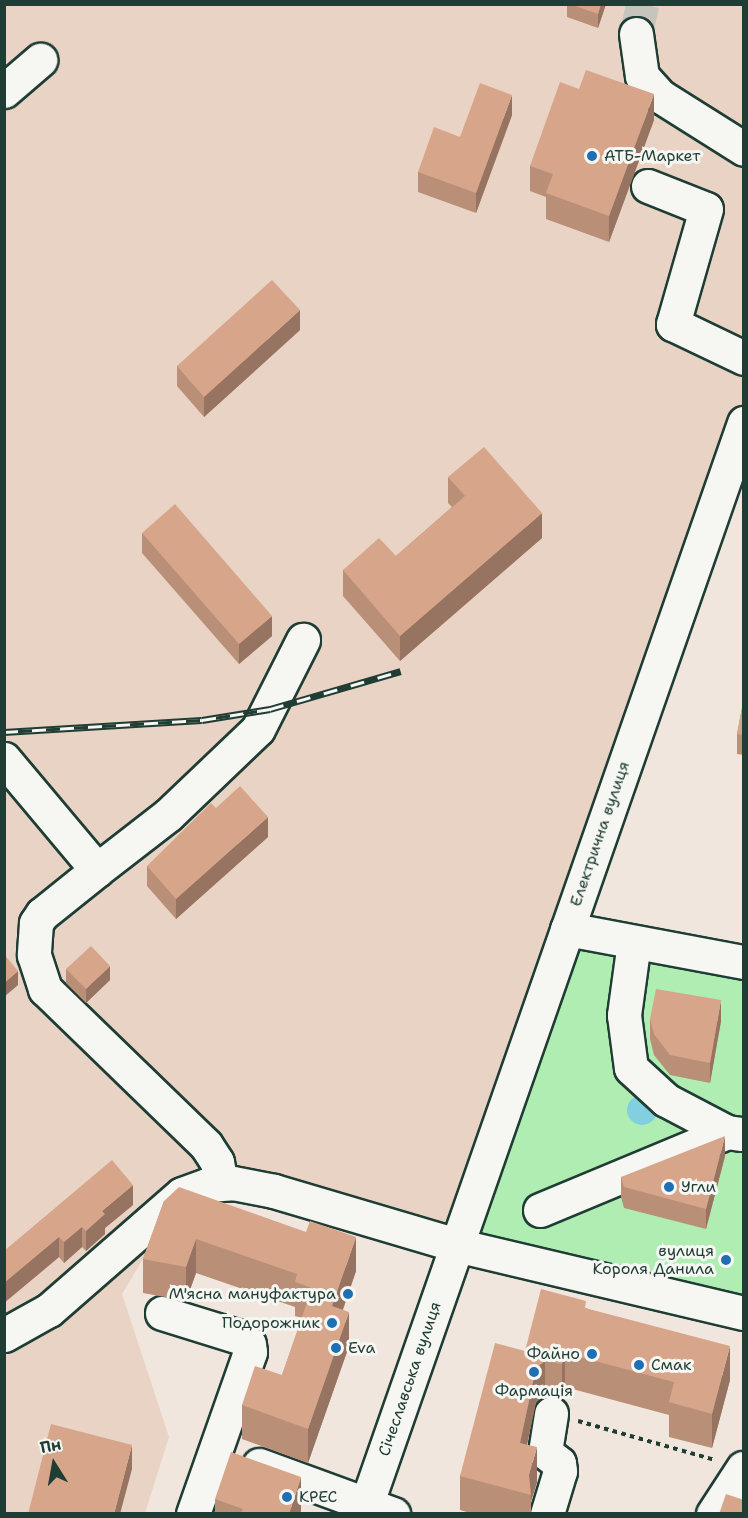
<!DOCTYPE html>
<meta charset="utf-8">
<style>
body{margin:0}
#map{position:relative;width:748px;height:1518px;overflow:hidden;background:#f0e6dd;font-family:"Shantell Sans",sans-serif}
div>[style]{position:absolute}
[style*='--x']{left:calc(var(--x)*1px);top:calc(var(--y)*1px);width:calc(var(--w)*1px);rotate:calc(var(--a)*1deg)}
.built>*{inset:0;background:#e8d3c4}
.green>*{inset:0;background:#afedb3}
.water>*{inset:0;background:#82cfe0}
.round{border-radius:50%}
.minor-tunnel>*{height:33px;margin-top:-16.5px;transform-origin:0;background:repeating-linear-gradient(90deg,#c6c4bb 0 33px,transparent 0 49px)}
.path>*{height:4px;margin-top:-2px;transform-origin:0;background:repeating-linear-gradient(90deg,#1f3d34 0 4.5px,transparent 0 9px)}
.roads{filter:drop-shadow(2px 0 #1f3d34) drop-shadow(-2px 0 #1f3d34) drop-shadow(0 2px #1f3d34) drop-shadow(0 -2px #1f3d34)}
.minor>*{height:33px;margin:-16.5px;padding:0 16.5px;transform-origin:16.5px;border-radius:16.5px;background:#f6f6f2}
.major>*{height:33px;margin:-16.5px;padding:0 16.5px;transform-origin:16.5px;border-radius:16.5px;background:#f6f6f2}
.rail>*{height:7px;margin-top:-3.5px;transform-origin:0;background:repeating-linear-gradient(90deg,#f6f6f2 0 14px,#1f3d34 0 28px);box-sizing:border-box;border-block:2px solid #1f3d34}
.wall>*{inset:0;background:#b98f77}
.shaded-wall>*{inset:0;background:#967461}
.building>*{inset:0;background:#d7a68a}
.dots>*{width:16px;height:16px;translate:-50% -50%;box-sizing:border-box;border:3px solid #f6f6f2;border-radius:50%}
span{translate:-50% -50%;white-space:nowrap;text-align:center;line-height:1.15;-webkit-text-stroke:6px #f6f6f2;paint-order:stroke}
.poi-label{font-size:16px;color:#1f3d34}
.left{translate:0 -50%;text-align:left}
.right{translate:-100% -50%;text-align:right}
.street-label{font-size:16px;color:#1f3d34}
.frame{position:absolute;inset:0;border:6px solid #1f3d34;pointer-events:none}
.north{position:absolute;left:24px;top:1434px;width:60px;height:60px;-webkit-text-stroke:4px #f6f6f2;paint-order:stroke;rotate:349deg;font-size:16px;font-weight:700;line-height:24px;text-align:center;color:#1f3d34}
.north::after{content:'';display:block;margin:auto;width:21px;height:27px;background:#1f3d34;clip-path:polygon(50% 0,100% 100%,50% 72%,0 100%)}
</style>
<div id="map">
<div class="built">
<div style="clip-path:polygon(5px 5px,743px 5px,743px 423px,456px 1245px,274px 1191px,182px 1194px,122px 1294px,169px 1437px,145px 1513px,5px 1514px)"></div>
</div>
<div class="green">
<div style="clip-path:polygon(567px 929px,743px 962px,743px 1313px,456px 1245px)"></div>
</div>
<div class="water">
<div class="round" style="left:627px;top:1095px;width:30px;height:30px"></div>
</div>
<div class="minor-tunnel">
<div style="--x:636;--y:34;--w:31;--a:-77"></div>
</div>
<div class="path">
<div style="--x:578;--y:1421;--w:142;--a:15.9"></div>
</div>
<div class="roads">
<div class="minor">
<div style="--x:636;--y:34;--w:42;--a:81.9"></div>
<div style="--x:642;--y:76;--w:27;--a:48"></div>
<div style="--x:660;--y:96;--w:99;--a:32.2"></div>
<div style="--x:4;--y:91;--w:48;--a:-40.7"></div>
<div style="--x:648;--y:186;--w:62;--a:21.6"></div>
<div style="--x:706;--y:209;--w:120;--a:106"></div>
<div style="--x:673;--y:324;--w:79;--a:25.6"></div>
<div style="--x:4;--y:759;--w:145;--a:50"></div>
<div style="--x:97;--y:870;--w:70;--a:141.3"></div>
<div style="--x:42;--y:914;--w:11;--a:124"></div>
<div style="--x:36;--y:923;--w:32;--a:94"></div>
<div style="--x:34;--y:955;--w:36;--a:72"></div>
<div style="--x:45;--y:989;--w:224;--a:44.1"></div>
<div style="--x:206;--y:1145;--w:20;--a:57"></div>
<div style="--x:217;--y:1162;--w:21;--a:79"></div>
<div style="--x:97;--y:870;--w:90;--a:-37.8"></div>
<div style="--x:168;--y:815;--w:124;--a:-43.7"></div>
<div style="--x:258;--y:729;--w:100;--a:-63.2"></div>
<div style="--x:567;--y:929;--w:180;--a:10.6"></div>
<div style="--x:634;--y:942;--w:74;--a:97.8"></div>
<div style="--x:624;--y:1015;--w:53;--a:82.5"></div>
<div style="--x:631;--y:1068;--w:47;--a:42.4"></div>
<div style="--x:666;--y:1100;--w:69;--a:27.7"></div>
<div style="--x:540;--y:1210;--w:203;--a:-22.6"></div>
<div style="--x:727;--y:1132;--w:15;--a:8"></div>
<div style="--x:162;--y:1313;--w:85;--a:17.2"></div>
<div style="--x:243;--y:1338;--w:8;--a:45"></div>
<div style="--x:249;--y:1344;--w:8;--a:83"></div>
<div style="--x:250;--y:1352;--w:172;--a:109.4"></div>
<div style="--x:4;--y:1335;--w:51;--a:-29.1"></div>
<div style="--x:49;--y:1310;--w:176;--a:-41.1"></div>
<div style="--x:182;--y:1194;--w:27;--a:-20"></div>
<div style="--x:207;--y:1185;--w:26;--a:-4"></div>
<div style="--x:233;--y:1183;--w:42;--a:11"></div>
<div style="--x:274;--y:1191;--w:190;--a:16.5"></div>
<div style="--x:259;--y:1465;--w:143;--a:20.1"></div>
<div style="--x:547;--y:1514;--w:45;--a:-73.2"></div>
<div style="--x:560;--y:1471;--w:8;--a:-97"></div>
<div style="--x:559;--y:1463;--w:18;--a:-142"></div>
<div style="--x:545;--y:1452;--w:39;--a:-81"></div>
<div style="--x:713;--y:1514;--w:55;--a:-56.9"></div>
</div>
<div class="major">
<div style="--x:456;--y:1245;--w:296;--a:13.3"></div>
<div style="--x:363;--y:1514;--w:1156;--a:-70.75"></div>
</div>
</div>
<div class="rail">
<div style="--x:4;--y:732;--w:198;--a:-3.5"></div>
<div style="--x:202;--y:720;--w:69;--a:-9.2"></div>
<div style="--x:270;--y:709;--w:136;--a:-16.2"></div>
</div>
<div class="wall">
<div style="clip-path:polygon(567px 4px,606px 4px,598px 28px,567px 17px)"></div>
<div style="clip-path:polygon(512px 115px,476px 213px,418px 192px,418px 172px,460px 137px)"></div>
<div style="clip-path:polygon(654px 120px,609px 242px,546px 219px,546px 197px,530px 191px,530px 166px)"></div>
<div style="clip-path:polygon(300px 330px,204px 417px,177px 386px,177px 366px)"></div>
<div style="clip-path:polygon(448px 477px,542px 538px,400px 661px,343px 596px,343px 570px,396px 556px,452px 507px,448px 503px)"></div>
<div style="clip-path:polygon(142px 533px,272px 636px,239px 664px,142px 553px)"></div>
<div style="clip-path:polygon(744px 697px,744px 755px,737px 754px,737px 734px)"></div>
<div style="clip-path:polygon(268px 837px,176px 919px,147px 886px,147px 866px)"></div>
<div style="clip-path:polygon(66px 969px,110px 980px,86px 1003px,66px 983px)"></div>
<div style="clip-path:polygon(650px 1019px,721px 1021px,710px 1083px,670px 1075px,654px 1055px,650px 1039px)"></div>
<div style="clip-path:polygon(725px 1156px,706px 1229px,624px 1208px,621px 1197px,621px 1177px)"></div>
<div style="clip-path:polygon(164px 1201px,356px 1271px,343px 1310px,349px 1346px,308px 1463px,242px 1439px,242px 1405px,282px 1375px,302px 1318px,295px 1316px,295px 1307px,196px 1273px,186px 1301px,143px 1293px,143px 1259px)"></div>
<div style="clip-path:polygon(133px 1205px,105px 1228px,105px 1234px,86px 1251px,82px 1247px,64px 1263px,59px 1257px,4px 1303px,4px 1251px)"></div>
<div style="clip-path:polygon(586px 1308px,730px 1380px,712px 1448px,669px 1437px,669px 1415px,565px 1387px,562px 1398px,545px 1395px,536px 1402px,527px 1445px,537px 1482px,531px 1501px,531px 1514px,474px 1514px,460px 1510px,460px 1476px,525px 1351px)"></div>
<div style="clip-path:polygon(215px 1499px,301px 1510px,300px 1514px,215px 1514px)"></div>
</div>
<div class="shaded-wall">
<div style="clip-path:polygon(601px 4px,606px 4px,598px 28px,598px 14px)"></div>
<div style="clip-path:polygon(654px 94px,654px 120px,609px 242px,609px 216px)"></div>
<div style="clip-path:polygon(512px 95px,512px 115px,476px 213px,476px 193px)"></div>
<div style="clip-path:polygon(300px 310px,300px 330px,204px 417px,204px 397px)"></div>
<div style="clip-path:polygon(542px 513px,542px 538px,400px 661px,400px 636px)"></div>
<div style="clip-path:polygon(272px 616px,272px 636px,239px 664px,239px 644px)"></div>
<div style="clip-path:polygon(268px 817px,268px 837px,176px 919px,176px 899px)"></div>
<div style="clip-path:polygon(110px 966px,110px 980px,86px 1003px,86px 989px)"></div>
<div style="clip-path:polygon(18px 971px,18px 985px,4px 997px,4px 983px)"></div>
<div style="clip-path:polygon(721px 1000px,721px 1021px,710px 1083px,710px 1063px)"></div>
<div style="clip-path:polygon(725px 1136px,725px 1156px,706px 1229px,706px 1209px)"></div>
<div style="clip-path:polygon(133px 1185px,133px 1205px,105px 1228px,105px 1234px,86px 1251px,86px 1231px,102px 1211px)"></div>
<div style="clip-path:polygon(82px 1227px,82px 1247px,64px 1263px,64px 1242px)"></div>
<div style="clip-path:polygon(59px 1237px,59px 1257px,4px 1303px,4px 1283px)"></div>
<div style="clip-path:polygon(356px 1237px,356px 1271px,332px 1340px,332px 1306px)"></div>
<div style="clip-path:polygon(196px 1239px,196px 1273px,186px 1301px,186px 1267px)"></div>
<div style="clip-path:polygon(349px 1312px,349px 1346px,308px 1463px,308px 1429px)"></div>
<div style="clip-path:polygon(730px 1346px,730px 1380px,712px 1448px,712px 1414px)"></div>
<div style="clip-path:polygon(565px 1353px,565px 1387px,562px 1398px,562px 1364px)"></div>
<div style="clip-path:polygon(545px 1361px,545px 1395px,536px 1402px,520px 1477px,520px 1443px,536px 1368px)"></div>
<div style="clip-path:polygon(132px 1445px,132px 1469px,120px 1514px,114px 1514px)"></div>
<div style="clip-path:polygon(537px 1447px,537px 1482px,531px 1501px,529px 1475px)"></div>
<div style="clip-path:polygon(301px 1477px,301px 1510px,300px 1514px,289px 1514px)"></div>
</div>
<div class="building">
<div style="clip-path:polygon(570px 4px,601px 4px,598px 14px)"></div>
<div style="clip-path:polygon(586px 70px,654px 94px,609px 216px,546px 193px,553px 174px,530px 166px,560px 82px,579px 89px)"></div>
<div style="clip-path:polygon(480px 83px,512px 95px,476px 193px,418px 172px,434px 127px,460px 137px)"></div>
<div style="clip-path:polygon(272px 280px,300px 310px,204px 397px,177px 366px)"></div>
<div style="clip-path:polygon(484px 447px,542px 513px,400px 636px,343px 570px,379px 538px,396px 556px,465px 496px,448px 477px)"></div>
<div style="clip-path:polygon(175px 504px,272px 616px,239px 644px,142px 533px)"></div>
<div style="clip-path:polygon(744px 697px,744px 735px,737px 734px)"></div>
<div style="clip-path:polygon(240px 786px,268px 817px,176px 899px,147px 866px,211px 803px,216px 808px)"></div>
<div style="clip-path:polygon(91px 946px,110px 966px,86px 989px,66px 969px)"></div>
<div style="clip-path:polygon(4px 954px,18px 971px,4px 983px)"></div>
<div style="clip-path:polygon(656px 989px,721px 1000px,710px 1063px,670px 1055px,654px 1034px,650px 1019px)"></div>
<div style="clip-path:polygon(725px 1136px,706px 1209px,624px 1187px,621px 1177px)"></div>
<div style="clip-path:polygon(112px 1160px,133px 1185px,102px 1211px,105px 1214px,86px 1231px,82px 1227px,64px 1242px,59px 1237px,4px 1283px,4px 1251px)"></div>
<div style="clip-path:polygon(179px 1187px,306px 1232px,310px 1221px,356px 1237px,332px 1306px,349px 1312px,308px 1429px,242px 1405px,255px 1366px,282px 1375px,312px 1288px,295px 1282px,297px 1274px,196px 1239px,186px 1267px,143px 1259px,164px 1201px)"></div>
<div style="clip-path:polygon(541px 1289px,586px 1301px,585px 1308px,730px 1346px,712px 1414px,669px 1402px,674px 1382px,565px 1353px,562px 1364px,545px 1361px,536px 1368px,520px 1443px,537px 1447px,529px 1475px,531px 1495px,460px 1476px,495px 1343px,525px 1351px)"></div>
<div style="clip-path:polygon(51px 1424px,132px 1445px,114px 1514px,28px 1514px)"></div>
<div style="clip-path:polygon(231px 1452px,301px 1477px,289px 1514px,241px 1514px,243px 1509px,215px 1499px)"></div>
<div style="clip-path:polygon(726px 1494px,744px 1500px,744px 1514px,719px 1514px)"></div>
</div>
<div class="dots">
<div style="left:592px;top:156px;background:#1f6fb2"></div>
<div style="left:669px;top:1187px;background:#1f6fb2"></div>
<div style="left:726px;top:1260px;background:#1f6fb2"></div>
<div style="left:348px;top:1294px;background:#1f6fb2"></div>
<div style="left:332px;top:1323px;background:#1f6fb2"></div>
<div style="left:336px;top:1348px;background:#1f6fb2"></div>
<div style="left:592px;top:1354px;background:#1f6fb2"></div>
<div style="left:639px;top:1365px;background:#1f6fb2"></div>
<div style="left:534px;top:1372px;background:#1f6fb2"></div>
<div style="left:287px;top:1497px;background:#1f6fb2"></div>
</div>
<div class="poi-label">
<span class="left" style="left:604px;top:156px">АТБ-Маркет</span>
<span class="left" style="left:681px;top:1187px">Угли</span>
<span class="right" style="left:714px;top:1260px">вулиця<br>Короля Данила</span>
<span class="right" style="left:336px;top:1294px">М'ясна мануфактура</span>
<span class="right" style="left:320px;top:1323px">Подорожник</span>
<span class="left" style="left:348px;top:1348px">Eva</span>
<span class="right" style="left:580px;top:1354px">Файно</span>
<span class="left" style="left:651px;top:1365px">Смак</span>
<span style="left:534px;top:1391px">Фармація</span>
<span class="left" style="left:299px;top:1497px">КРЕС</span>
</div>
<div class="street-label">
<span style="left:600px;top:834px;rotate:-71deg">Електрична вулиця</span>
<span style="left:410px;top:1379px;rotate:-71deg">Січеславська вулиця</span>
</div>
<div class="frame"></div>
<div class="north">Пн</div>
</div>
